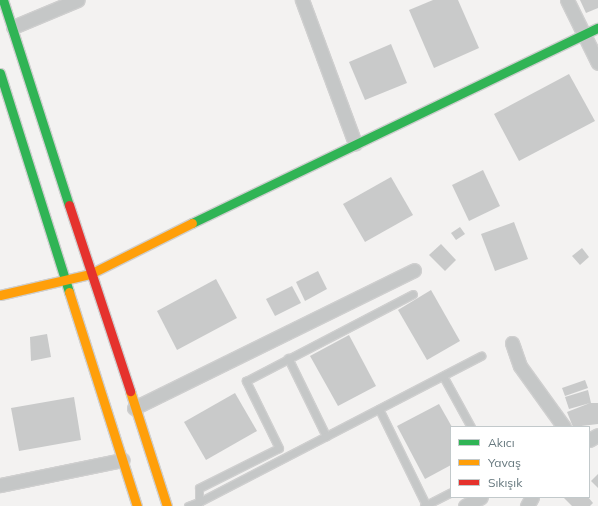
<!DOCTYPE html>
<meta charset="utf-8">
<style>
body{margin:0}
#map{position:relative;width:598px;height:506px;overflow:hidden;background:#f3f2f1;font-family:Mulish,sans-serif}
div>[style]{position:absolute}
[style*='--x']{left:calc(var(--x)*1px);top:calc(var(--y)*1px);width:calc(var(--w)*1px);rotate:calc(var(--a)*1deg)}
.building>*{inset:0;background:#c9caca}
.roads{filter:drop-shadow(1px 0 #cfcfcf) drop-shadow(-1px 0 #cfcfcf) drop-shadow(0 1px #cfcfcf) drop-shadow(0 -1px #cfcfcf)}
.lane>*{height:7px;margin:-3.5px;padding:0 3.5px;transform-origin:3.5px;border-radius:3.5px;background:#c5c7c7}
.street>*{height:13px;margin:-6.5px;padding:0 6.5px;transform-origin:6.5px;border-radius:6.5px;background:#c5c7c7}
.fast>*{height:9px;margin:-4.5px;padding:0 4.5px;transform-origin:4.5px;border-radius:4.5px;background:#30b455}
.slow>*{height:9px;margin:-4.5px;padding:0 4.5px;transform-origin:4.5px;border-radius:4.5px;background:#ff9f0a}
.jam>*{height:9px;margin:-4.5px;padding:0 4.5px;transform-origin:4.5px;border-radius:4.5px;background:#e5322d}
span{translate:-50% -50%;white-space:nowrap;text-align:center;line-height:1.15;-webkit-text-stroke:4px #fff;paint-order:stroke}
.legend{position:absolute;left:450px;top:426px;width:140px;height:72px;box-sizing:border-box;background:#fff;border:1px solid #c2c9cb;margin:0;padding:5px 7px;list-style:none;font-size:12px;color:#66787e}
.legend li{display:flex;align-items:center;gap:8px;height:20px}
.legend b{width:20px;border:1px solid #c2c9cb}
</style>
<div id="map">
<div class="building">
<div style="clip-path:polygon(433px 0,458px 0,479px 48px,434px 68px,409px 10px)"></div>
<div style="clip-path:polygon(580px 0,598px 0,598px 8px,586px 13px)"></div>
<div style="clip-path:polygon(391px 44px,407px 83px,365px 100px,349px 62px)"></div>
<div style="clip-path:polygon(569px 74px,595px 121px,519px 161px,494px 114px)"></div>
<div style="clip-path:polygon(483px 170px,500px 206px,469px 221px,452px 185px)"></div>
<div style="clip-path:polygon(391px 177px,413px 215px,365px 242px,343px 204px)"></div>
<div style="clip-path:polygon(514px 222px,528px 259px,495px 271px,481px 234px)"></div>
<div style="clip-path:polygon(460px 227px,465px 234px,456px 240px,451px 233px)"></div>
<div style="clip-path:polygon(441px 244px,456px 260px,445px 271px,429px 255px)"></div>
<div style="clip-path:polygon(582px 248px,589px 257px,580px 265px,572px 256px)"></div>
<div style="clip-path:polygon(318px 271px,327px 289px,305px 301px,296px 282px)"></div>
<div style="clip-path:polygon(216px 279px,237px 318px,177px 350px,157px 311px)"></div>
<div style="clip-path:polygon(292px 286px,301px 303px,275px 316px,266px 299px)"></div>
<div style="clip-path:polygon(431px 290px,460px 341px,427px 360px,398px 310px)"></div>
<div style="clip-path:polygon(47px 334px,51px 357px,31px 361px,30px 337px)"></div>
<div style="clip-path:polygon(349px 335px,376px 386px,338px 406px,310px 356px)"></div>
<div style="clip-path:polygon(585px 380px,588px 388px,565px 396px,562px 388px)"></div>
<div style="clip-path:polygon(588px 390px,591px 403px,598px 403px,598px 424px,573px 427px,567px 412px,590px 403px,569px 409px,565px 397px)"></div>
<div style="clip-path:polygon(235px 393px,257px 431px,206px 460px,184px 422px)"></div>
<div style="clip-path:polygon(74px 397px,81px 440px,19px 451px,11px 408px)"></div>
<div style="clip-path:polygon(439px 404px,452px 427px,451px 465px,425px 479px,397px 426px)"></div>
<div style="clip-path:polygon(598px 474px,598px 488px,591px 481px)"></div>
<div style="clip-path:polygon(563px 497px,588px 497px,593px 503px,590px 506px,572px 506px)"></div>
</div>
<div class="roads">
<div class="lane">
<div style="--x:288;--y:358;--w:87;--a:64"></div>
<div style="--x:443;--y:376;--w:58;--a:61.2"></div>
<div style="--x:379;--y:409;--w:107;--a:63.9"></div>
<div style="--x:199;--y:502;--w:318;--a:-27.4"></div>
<div style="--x:188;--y:506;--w:12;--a:-20"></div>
<div style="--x:199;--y:502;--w:14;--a:-90"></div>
<div style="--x:199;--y:488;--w:89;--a:-26.6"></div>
<div style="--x:279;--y:448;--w:75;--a:-116.2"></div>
<div style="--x:246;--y:381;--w:188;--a:-27.5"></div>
<div style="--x:424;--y:506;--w:30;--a:-27"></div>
</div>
<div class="street">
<div style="--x:302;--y:0;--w:153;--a:69.7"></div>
<div style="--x:567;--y:0;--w:70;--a:63.8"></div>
<div style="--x:13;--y:27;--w:70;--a:-22.6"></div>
<div style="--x:512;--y:343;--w:24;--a:71"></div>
<div style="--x:520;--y:366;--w:75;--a:54.2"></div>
<div style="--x:134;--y:408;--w:312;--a:-26.2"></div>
<div style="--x:589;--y:440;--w:10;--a:-29"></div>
<div style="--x:0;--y:485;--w:125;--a:-11.6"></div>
<div style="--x:465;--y:506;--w:18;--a:-29"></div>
<div style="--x:527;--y:506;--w:10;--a:-61"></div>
</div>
<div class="fast">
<div style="--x:3;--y:0;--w:215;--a:72.2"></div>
<div style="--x:0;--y:73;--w:230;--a:72.5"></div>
<div style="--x:192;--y:223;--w:450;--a:-25.7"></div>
</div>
<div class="slow">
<div style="--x:69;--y:292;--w:225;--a:72.4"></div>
<div style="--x:0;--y:295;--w:92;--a:-13.1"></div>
<div style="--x:90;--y:274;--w:114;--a:-26.6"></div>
<div style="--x:130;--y:391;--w:121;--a:72.2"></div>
</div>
<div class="jam">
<div style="--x:69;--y:205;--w:196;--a:71.8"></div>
</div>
</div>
<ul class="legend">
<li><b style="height:5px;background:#30b455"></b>Akıcı</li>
<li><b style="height:5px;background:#ff9f0a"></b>Yavaş</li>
<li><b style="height:5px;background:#e5322d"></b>Sıkışık</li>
</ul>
</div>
